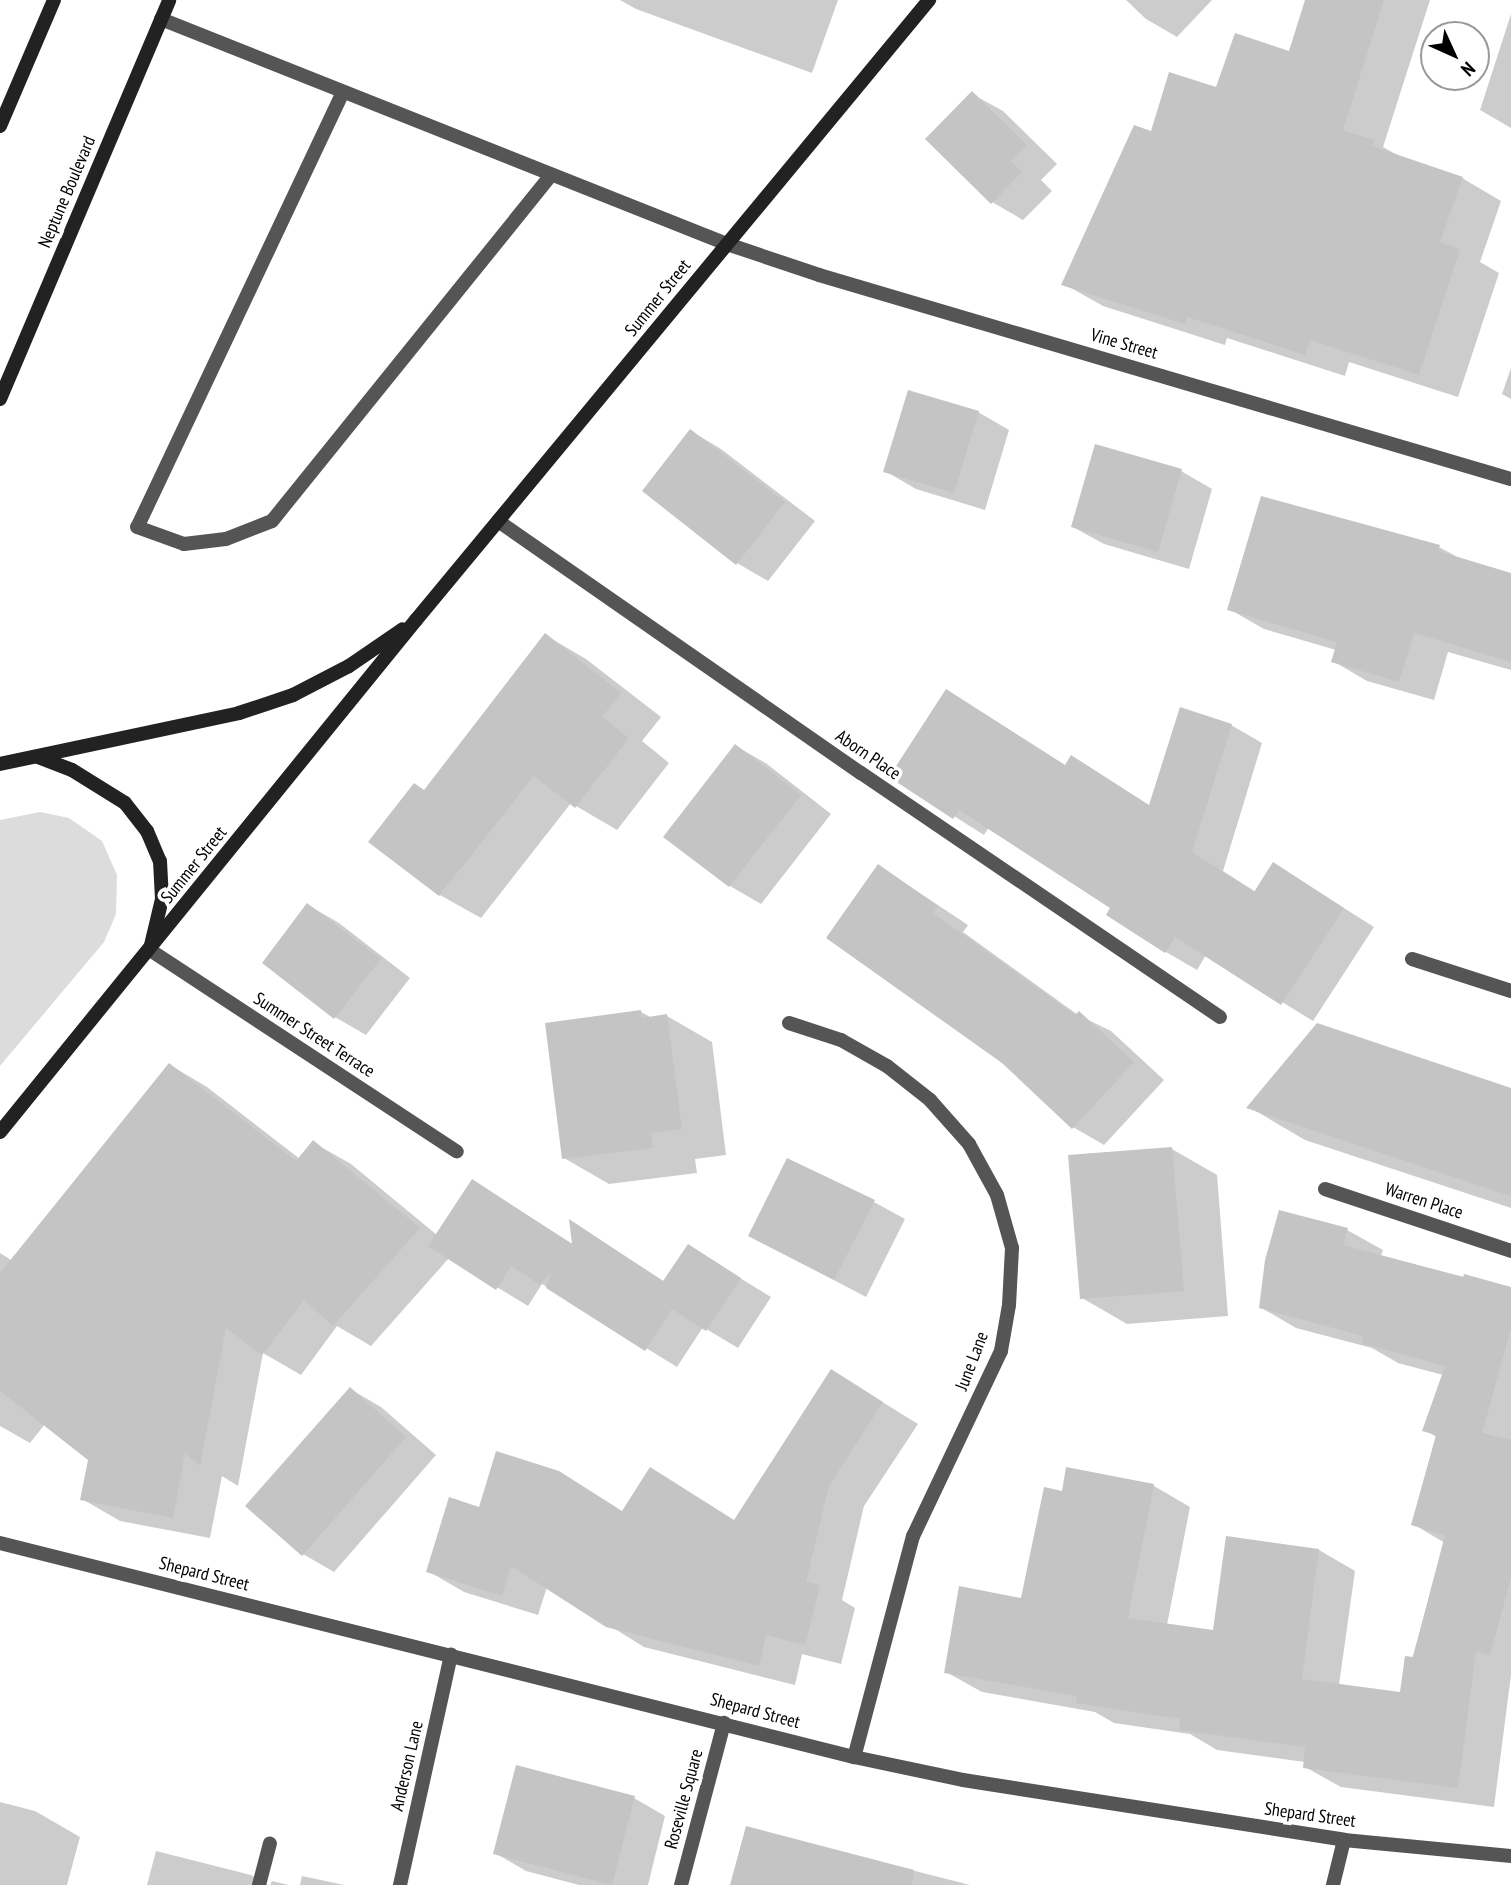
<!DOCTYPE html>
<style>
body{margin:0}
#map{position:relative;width:1511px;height:1885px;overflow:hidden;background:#fff;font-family:"PT Sans Narrow",sans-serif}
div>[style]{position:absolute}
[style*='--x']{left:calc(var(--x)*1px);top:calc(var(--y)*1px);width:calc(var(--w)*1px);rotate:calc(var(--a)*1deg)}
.green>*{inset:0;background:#dcdcdc}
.shadow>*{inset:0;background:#0003}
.building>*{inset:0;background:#c4c4c4}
.lane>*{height:14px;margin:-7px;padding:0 7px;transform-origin:7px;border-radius:7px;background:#555}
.street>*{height:14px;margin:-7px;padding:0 7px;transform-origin:7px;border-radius:7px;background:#555}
.secondary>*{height:14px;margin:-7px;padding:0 7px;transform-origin:7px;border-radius:7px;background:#222}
span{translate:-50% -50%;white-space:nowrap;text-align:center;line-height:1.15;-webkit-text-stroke:7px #fff;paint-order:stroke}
.street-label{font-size:18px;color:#000}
.north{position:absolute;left:1420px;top:21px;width:70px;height:70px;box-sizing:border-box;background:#fff;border:2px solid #999;border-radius:50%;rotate:135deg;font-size:19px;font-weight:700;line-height:28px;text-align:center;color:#000}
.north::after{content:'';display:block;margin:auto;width:24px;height:32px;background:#000;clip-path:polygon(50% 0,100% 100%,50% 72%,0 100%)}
</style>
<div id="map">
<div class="green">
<div style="clip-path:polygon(40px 812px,69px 818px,102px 841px,117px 875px,116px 914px,104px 942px,0 1066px,0 820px)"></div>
</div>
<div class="shadow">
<div style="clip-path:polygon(620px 0,838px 0,812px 73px,636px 9px)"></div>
<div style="clip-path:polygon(1126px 0,1212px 0,1177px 37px,1146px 19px)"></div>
<div style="clip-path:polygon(1307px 0,1430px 0,1383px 147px,1401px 157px,1462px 178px,1501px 201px,1480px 262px,1499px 273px,1458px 397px,1349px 362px,1345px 376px,1227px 338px,1225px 345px,1103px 306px,1064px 284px,1152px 133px,1217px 89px,1290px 53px)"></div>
<div style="clip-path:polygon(1511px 14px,1511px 128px,1480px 110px)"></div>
<div style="clip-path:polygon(972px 94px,1003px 111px,1057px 164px,1041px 180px,1052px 191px,1023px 220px,992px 202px)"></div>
<div style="clip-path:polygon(1511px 368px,1511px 399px,1502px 394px)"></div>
<div style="clip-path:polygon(978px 412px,1009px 430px,985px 510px,916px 489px,885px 471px)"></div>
<div style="clip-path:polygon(691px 431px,721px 449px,815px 521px,768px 581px,737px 563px,645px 491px)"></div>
<div style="clip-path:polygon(1181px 471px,1212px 489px,1189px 569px,1104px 544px,1073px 527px)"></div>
<div style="clip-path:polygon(1439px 547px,1463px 560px,1511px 575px,1511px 670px,1448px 652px,1434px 700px,1367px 681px,1333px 661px,1336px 650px,1264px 629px,1229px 609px)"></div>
<div style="clip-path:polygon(545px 635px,586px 659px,661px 717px,642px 741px,669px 763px,617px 830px,571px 803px,481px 918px,440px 895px,371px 841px,425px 791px)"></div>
<div style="clip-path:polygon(1231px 725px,1262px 743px,1223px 871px,1256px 892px,1274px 864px,1374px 927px,1313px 1021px,1206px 955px,1197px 970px,1166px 952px,1108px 915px,1113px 908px,989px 827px,984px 835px,892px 777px,1066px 766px,1150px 806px)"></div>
<div style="clip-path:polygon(736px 746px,767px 764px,831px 814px,761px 904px,730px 886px,666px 836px)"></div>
<div style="clip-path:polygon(879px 866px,968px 925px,963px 932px,1078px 1015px,1111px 1031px,1164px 1080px,1104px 1145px,1073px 1127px)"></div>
<div style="clip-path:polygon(308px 905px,339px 923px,410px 978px,366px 1035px,335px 1017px)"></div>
<div style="clip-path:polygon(641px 1012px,652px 1018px,667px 1016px,712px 1042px,726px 1155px,695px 1159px,697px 1173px,609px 1184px,564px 1158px)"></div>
<div style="clip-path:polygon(170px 1065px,207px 1087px,300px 1159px,314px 1143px,351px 1164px,437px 1235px,473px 1181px,574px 1245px,572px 1223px,665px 1282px,688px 1246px,771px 1297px,738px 1348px,703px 1327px,677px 1367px,542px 1284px,528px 1306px,449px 1258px,371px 1346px,337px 1326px,301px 1375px,263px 1353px,238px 1486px,222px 1476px,210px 1538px,120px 1521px,82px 1499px,90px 1459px,45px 1424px,30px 1443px,0 1426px,0 1253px,11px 1260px)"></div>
<div style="clip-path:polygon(1511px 1090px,1511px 1208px,1305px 1140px,1249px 1107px)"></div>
<div style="clip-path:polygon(1172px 1149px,1217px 1175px,1228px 1316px,1127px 1324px,1082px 1298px)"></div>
<div style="clip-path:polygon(874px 1202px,905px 1219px,866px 1297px,750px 1236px)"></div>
<div style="clip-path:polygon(1347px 1230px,1383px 1250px,1381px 1256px,1511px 1289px,1511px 1675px,1494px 1807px,1341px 1787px,1305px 1767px,1305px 1762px,1217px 1750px,1190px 1734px,1114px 1723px,1095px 1712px,982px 1692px,946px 1672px,1023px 1600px,1063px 1493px,1068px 1469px,1154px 1486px,1190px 1507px,1167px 1625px,1215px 1632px,1319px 1550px,1355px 1571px,1339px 1685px,1402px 1694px,1445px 1543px,1413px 1524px,1437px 1437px,1424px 1430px,1443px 1375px,1398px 1363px,1372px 1348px,1296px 1328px,1260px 1307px)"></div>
<div style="clip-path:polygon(832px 1371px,918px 1424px,864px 1506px,842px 1600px,855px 1608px,841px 1664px,802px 1654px,795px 1685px,644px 1647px,547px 1587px,538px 1615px,464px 1592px,428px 1571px,480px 1509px,558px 1472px,623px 1512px,651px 1469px,735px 1521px)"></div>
<div style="clip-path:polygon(350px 1389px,381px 1407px,436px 1455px,334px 1572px,303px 1554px)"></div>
<div style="clip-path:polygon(634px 1798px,665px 1816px,648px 1885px,579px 1885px,526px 1871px,495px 1853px)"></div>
<div style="clip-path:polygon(0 1802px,35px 1811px,80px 1837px,67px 1885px,0 1885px)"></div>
<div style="clip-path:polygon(747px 1828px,970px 1885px,732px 1885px)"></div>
<div style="clip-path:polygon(156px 1851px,251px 1875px,268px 1885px,147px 1885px)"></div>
<div style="clip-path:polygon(302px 1876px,344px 1885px,300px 1885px)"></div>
<div style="clip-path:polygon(272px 1881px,289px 1885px,270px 1885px)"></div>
</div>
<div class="building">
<div style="clip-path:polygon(1305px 0,1384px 0,1343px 130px,1374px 140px,1372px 146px,1463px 177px,1440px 242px,1460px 249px,1419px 375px,1310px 340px,1305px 355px,1187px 317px,1185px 324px,1061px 285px,1134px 125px,1151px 131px,1169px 72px,1216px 87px,1235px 33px,1289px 51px)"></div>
<div style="clip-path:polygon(972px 91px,1027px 145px,1011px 161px,1022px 172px,991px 204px,925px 139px)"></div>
<div style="clip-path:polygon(908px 390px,979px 411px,954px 493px,883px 472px)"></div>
<div style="clip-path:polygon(690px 429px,785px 502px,736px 565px,642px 491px)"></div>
<div style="clip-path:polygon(1095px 444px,1182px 469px,1158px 552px,1071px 527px)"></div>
<div style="clip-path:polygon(1261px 496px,1440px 545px,1438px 551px,1511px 573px,1511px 662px,1414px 633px,1399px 682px,1331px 662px,1337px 642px,1227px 610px)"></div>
<div style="clip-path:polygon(545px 633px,621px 693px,602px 717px,629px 738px,575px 808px,534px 776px,439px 896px,368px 842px,414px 783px,424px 790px)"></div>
<div style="clip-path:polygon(946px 689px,1065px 765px,1071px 755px,1149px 805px,1180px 707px,1232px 724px,1192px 852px,1254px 892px,1273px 862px,1344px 908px,1281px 1005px,1175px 937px,1165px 953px,1106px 915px,1110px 908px,959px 810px,953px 819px,889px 777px)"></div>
<div style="clip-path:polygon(735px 744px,801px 795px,729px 887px,663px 837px)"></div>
<div style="clip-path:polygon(878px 864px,938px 906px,933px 913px,1075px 1015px,1079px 1011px,1134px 1062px,1072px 1129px,1002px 1063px,826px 938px)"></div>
<div style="clip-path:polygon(307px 903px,381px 959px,334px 1019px,262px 963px)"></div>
<div style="clip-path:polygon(641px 1010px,642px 1018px,667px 1014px,682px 1129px,651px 1133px,653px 1148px,562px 1159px,545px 1023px)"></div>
<div style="clip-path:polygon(1317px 1023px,1511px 1088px,1511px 1196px,1246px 1108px)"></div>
<div style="clip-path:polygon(169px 1063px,296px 1161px,313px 1140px,420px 1228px,333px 1326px,304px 1300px,262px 1355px,226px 1328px,200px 1466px,185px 1453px,173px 1518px,80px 1500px,88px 1460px,0 1391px,0 1273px)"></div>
<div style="clip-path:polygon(1172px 1147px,1184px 1291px,1080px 1299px,1068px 1155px)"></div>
<div style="clip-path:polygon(787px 1158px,875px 1200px,834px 1280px,748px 1236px)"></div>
<div style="clip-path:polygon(472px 1179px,572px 1244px,569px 1219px,663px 1281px,688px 1244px,741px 1278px,706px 1331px,672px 1309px,645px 1351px,546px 1288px,551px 1272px,540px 1285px,511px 1266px,496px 1290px,428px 1246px)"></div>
<div style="clip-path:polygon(1279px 1210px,1348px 1228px,1343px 1245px,1463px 1277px,1464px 1274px,1511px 1287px,1511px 1329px,1482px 1433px,1511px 1440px,1511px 1578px,1490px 1655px,1476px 1652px,1458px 1788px,1303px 1768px,1305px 1747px,1179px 1730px,1180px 1719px,1076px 1703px,1077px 1696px,944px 1673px,959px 1586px,1021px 1598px,1044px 1487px,1062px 1491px,1066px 1467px,1154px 1484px,1128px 1618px,1213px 1630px,1226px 1536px,1319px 1549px,1302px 1679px,1400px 1692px,1405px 1656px,1413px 1657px,1445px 1535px,1411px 1525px,1436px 1435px,1422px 1431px,1445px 1366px,1361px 1343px,1363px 1336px,1259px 1308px,1265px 1260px)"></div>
<div style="clip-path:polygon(831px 1369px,883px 1402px,829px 1486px,806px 1582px,820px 1585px,805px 1645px,766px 1635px,759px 1666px,606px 1627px,511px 1566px,502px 1596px,426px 1572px,449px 1497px,479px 1507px,496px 1451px,559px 1471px,622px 1511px,650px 1467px,734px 1520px)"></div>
<div style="clip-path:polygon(350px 1387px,406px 1437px,302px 1556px,245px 1506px)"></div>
<div style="clip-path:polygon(516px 1765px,635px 1796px,612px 1885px,493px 1854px)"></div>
<div style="clip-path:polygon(746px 1826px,914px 1870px,912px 1885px,730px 1885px)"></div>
</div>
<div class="lane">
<div style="--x:161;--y:19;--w:609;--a:21.68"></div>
<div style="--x:343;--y:92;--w:481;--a:115.3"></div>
<div style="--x:137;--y:527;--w:50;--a:19.9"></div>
<div style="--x:184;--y:544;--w:42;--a:-6.8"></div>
<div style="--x:226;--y:539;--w:49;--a:-21.4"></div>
<div style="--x:272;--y:521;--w:444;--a:-51.1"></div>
<div style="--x:1412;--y:959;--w:104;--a:17.9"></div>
<div style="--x:259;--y:1885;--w:43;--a:-75.3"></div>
<div style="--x:400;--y:1885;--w:236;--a:-77.5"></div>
</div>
<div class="street">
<div style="--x:727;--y:244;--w:97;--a:18.6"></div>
<div style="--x:819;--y:275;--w:721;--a:16.43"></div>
<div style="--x:498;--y:521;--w:442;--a:34.8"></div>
<div style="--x:861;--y:773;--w:434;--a:34.2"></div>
<div style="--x:150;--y:950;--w:367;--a:33.3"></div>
<div style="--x:789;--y:1023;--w:55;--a:18.1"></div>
<div style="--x:841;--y:1040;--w:53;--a:29.5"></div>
<div style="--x:887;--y:1066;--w:55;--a:38.3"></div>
<div style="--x:930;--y:1100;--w:59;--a:48.4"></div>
<div style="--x:969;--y:1144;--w:58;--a:61.2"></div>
<div style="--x:997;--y:1195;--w:55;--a:74.2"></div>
<div style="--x:1012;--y:1248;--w:57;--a:93"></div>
<div style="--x:1009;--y:1305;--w:47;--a:99.9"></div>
<div style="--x:1001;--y:1351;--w:205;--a:115.4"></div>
<div style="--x:913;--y:1536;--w:229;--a:104.9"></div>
<div style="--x:1325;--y:1189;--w:196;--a:18.4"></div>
<div style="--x:0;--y:1543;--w:880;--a:14.07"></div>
<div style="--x:854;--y:1757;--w:111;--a:11.9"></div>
<div style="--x:963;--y:1780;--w:386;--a:8.9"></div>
<div style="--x:1344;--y:1840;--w:168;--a:5.5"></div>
<div style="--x:681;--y:1885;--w:168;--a:-75.1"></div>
<div style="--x:1333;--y:1885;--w:46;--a:-76.3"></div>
</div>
<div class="secondary">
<div style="--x:0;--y:126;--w:137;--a:-66.8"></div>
<div style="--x:0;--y:399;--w:433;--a:-67"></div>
<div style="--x:38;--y:757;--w:36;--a:21"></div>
<div style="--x:72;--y:770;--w:62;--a:31.9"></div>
<div style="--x:125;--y:803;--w:36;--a:52"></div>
<div style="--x:147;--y:831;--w:33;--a:67"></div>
<div style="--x:160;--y:861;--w:38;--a:87"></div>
<div style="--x:162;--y:899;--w:47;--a:103.4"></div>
<div style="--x:0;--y:764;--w:244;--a:-12"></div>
<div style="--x:239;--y:713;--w:57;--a:-18.4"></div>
<div style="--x:293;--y:695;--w:63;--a:-27.4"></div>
<div style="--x:349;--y:666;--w:65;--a:-34.4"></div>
<div style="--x:0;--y:1132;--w:660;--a:-50.91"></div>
<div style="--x:416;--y:620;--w:805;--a:-50.39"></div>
</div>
<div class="street-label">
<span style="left:67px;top:192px;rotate:-67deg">Neptune Boulevard</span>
<span style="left:658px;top:298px;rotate:-51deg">Summer Street</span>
<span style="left:1124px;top:344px;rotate:16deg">Vine Street</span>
<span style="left:868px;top:755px;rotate:34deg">Aborn Place</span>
<span style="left:194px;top:865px;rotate:-51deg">Summer Street</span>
<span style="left:314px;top:1035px;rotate:33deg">Summer Street Terrace</span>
<span style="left:1424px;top:1201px;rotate:18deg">Warren Place</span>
<span style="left:972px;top:1361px;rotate:-69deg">June Lane</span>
<span style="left:204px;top:1574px;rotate:14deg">Shepard Street</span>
<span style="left:755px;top:1711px;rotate:15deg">Shepard Street</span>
<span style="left:407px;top:1766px;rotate:-77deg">Anderson Lane</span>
<span style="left:684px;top:1799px;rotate:-75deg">Roseville Square</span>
<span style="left:1310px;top:1815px;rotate:8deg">Shepard Street</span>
</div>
<div class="north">N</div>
</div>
